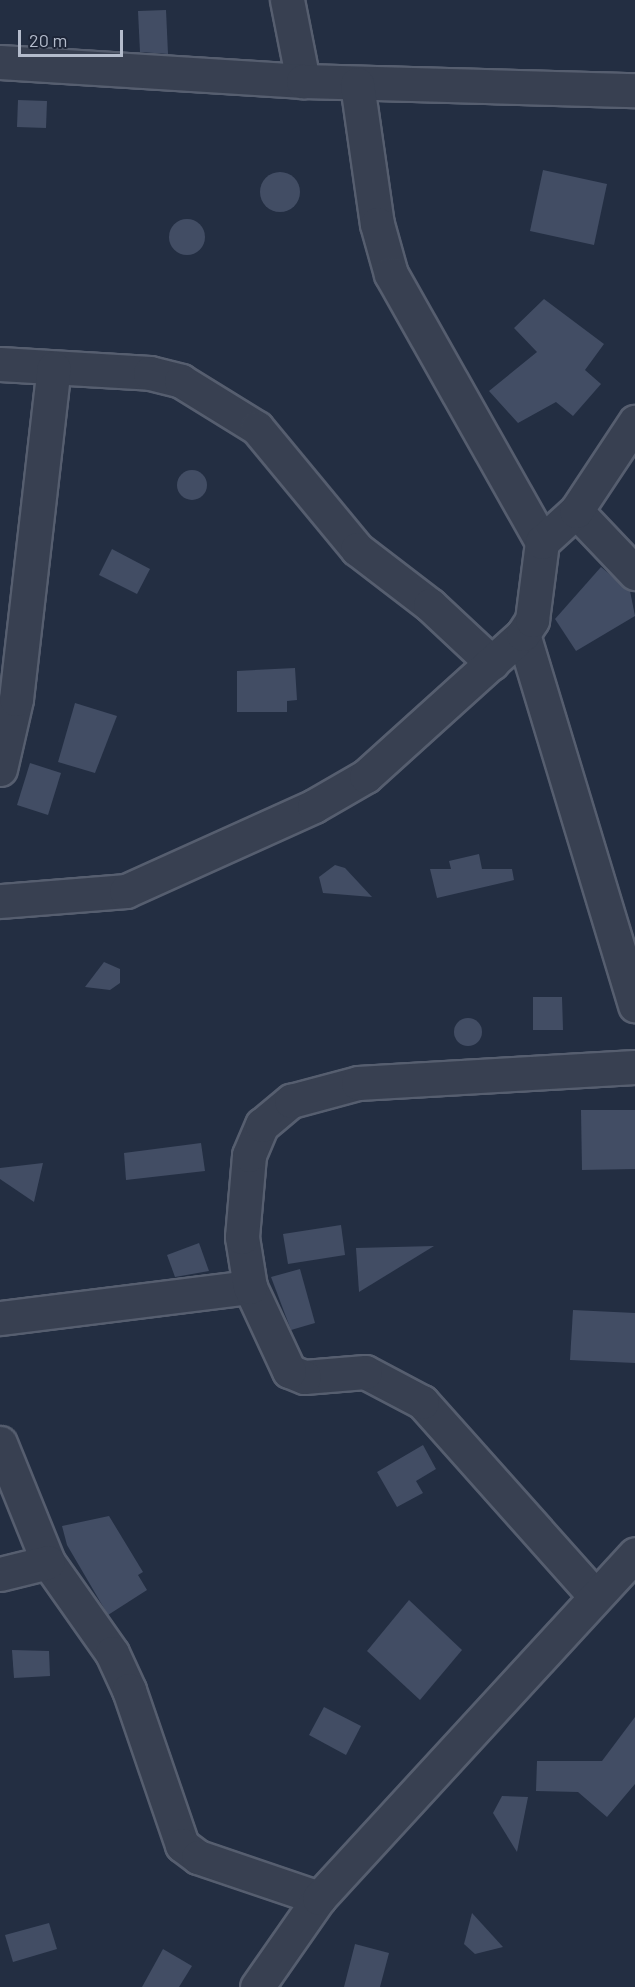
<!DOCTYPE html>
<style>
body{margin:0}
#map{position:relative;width:635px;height:1987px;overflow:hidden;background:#232e42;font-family:Barlow,sans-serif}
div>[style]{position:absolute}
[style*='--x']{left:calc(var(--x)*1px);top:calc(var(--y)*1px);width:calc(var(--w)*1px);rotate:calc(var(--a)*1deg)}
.building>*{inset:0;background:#424d64}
.round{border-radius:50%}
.roads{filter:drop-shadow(2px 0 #565e6f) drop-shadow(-2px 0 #565e6f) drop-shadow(0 2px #565e6f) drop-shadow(0 -2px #565e6f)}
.street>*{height:33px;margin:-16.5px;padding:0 16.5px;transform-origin:16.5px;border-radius:16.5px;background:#384051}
span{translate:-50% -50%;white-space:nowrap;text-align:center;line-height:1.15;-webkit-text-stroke:4.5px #1d2537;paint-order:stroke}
.scale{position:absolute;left:18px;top:30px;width:105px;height:27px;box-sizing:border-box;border:3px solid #b4bccc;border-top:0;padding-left:8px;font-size:18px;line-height:21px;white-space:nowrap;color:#b4bccc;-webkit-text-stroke:4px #1d2537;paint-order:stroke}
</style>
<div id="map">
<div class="building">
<div style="clip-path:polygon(166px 10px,168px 54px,140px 52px,138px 11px)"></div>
<div style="clip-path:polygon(18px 100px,47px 101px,46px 128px,17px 127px)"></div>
<div style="clip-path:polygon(543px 170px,607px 184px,594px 245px,530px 231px)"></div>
<div class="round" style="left:260px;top:172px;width:40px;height:40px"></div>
<div class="round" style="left:169px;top:219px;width:36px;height:36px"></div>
<div style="clip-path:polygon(544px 299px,604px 344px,585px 370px,601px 384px,573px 416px,556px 402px,518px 423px,489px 391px,537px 352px,514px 328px)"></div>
<div class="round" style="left:177px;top:470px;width:30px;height:30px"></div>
<div style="clip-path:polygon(112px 549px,150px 569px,137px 594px,99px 575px)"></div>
<div style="clip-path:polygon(601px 567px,630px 591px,635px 616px,576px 651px,555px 619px)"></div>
<div style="clip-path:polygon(295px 668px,297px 700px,287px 701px,287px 712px,237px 712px,237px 671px)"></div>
<div style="clip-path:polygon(75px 703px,117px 716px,95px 773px,58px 762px)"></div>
<div style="clip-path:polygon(30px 763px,61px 773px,48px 815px,17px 805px)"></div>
<div style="clip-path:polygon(479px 854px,482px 869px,512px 869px,514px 880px,437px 898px,430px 869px,451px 869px,449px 861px)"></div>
<div style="clip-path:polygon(335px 865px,345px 868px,372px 897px,323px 893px,319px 877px)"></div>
<div style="clip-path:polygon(104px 962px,120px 969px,120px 983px,110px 990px,85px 987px)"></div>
<div style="clip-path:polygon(533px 997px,562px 997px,563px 1030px,533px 1030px)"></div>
<div class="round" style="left:454px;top:1018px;width:28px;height:28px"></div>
<div style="clip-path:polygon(581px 1110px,635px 1110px,635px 1169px,582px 1170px)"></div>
<div style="clip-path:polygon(201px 1143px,205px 1171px,126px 1180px,124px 1153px)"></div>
<div style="clip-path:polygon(43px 1163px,34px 1202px,0 1179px,0 1168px)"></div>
<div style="clip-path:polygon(341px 1225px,345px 1255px,288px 1264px,283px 1234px)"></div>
<div style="clip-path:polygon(199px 1243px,209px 1271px,175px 1277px,167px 1255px)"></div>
<div style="clip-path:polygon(434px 1246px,359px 1292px,356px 1248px)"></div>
<div style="clip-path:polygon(300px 1269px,315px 1323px,291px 1330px,271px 1277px)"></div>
<div style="clip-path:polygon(573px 1310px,635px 1313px,635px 1363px,570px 1360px)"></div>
<div style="clip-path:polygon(423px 1445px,436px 1469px,416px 1481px,423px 1493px,397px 1507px,377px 1472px)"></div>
<div style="clip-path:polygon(109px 1516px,143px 1572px,138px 1575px,147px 1590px,108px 1615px,67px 1545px,62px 1526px)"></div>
<div style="clip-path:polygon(409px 1600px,462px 1650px,420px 1700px,367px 1651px)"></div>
<div style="clip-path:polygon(12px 1650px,49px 1651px,50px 1676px,14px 1678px)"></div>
<div style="clip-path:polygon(324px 1707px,361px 1726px,346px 1755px,309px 1735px)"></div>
<div style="clip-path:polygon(635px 1717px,635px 1784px,607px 1817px,578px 1792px,536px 1791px,537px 1761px,602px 1761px)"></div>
<div style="clip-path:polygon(502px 1796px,528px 1797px,517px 1852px,493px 1813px)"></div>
<div style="clip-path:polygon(472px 1913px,503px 1947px,475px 1954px,464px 1944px)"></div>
<div style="clip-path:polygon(49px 1923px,57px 1949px,13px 1962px,5px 1935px)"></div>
<div style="clip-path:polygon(355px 1944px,389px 1953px,380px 1987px,344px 1987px)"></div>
<div style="clip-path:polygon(163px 1949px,192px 1966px,179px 1987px,142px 1987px)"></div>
</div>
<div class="roads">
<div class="street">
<div style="--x:287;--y:0;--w:83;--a:78.8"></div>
<div style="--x:0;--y:62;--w:304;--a:3.6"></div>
<div style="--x:303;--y:81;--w:332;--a:1.6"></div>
<div style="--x:357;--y:84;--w:141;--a:81.9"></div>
<div style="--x:377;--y:224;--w:52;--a:74.4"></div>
<div style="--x:391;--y:274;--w:308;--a:60.6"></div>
<div style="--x:0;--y:364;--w:150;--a:3.4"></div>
<div style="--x:150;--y:373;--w:32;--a:14"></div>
<div style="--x:181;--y:381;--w:89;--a:31.7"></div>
<div style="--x:257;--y:428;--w:157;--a:50.4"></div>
<div style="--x:357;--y:549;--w:92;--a:37.5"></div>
<div style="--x:430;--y:605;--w:85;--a:43.1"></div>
<div style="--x:576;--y:511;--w:86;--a:46.4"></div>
<div style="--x:523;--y:634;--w:388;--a:73.2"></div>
<div style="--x:0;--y:769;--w:72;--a:-77.1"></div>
<div style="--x:16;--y:699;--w:333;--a:-83.5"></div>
<div style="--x:0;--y:901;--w:126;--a:-4.5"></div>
<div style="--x:126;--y:891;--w:206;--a:-24.3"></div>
<div style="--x:314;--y:806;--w:60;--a:-30"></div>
<div style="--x:366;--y:776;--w:212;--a:-42.1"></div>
<div style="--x:523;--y:634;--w:17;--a:-57"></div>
<div style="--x:532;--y:620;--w:79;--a:-82.7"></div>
<div style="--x:542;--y:542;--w:46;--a:-42.4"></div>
<div style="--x:576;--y:511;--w:107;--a:-56.5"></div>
<div style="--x:0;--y:1318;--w:252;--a:-7.1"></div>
<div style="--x:0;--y:1443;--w:128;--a:68"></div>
<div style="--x:48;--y:1562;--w:111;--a:54.9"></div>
<div style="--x:112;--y:1653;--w:41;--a:65.3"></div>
<div style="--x:129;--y:1690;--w:164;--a:71.1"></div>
<div style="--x:182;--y:1845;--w:20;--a:37"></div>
<div style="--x:198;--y:1857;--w:128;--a:18.7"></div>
<div style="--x:0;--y:1574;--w:49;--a:-14"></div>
<div style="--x:595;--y:1596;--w:260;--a:-131.7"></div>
<div style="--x:422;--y:1402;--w:64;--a:-152.2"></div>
<div style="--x:365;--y:1372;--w:61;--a:175.3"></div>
<div style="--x:304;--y:1377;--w:16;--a:-158"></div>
<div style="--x:289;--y:1371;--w:93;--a:-114.9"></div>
<div style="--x:250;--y:1287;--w:51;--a:-99.1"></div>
<div style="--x:242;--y:1237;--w:82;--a:-85.1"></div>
<div style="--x:249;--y:1155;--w:33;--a:-67"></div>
<div style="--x:262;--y:1125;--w:38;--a:-40"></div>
<div style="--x:291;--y:1101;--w:69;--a:-15"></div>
<div style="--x:358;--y:1083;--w:277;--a:-3.3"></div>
<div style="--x:257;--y:1987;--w:108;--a:-55.1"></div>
<div style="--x:319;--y:1898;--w:467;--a:-47.4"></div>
</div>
</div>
<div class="scale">20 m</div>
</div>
